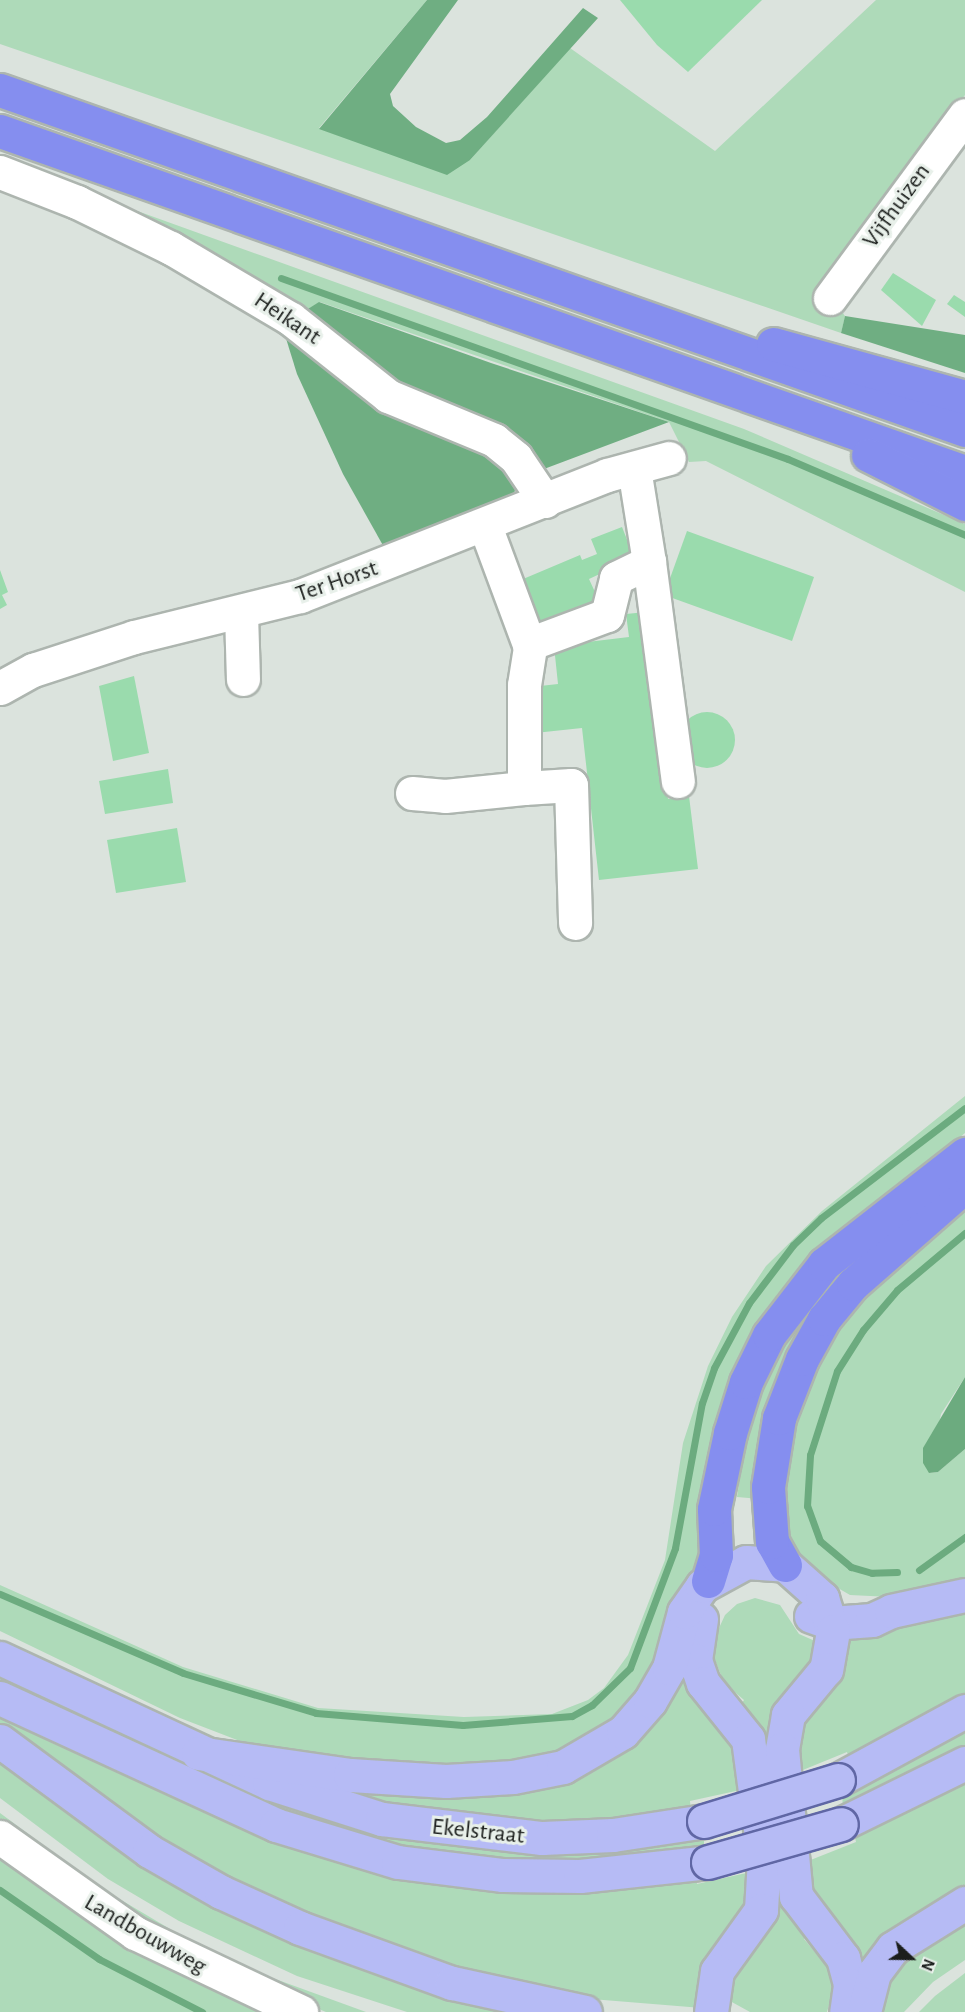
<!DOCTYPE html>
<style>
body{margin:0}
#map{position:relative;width:965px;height:2012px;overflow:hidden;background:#dbe3dd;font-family:"Alegreya Sans",sans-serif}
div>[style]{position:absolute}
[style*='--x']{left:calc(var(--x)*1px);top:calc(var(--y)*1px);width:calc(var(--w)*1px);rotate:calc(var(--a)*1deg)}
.green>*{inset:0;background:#aedab9}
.forest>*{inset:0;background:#6fae82}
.water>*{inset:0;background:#6cab7f}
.stream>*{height:7px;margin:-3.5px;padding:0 3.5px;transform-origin:3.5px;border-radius:3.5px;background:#6cab7f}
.building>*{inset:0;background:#9adbad}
.round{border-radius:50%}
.roads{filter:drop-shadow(2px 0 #adb5af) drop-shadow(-2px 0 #adb5af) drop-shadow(0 2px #adb5af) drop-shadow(0 -2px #adb5af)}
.minor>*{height:33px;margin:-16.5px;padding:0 16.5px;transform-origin:16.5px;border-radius:16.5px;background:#fff}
.major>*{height:33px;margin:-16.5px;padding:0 16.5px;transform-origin:16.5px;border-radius:16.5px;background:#b6bbf5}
.highway>*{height:33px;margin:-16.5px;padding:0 16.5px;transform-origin:16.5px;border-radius:16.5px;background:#858eef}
.bridges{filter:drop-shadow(2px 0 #6067a5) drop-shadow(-2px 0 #6067a5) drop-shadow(0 2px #6067a5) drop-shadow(0 -2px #6067a5)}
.major-bridge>*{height:33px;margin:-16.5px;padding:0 16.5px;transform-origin:16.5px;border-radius:16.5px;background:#b6bbf5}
span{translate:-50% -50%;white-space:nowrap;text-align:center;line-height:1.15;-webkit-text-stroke:6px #e8f0ea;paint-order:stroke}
.street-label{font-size:24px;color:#1b1e1c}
.north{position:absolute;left:881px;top:1928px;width:60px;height:60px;-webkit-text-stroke:4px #e8f0ea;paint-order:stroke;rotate:112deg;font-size:16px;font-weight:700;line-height:24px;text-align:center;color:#1b1e1c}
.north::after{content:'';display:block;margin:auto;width:21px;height:27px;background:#1b1e1c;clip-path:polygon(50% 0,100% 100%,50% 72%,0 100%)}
</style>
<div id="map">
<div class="green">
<div style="clip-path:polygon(0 0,427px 0,319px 128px,470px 160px,570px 48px,715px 151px,876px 0,965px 0,965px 95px,912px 166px,838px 307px,845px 316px,841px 333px,0 44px)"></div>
<div style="clip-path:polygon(129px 208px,744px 429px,965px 524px,965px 592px,706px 461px,689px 462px,669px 422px,320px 302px,303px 312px,236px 267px)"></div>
<div style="clip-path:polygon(965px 1096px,965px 1133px,798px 1273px,753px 1336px,708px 1542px,659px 1667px,594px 1743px,500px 1770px,268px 1752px,180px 1718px,0 1631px,0 1585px,183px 1667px,318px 1708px,464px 1717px,552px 1714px,588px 1700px,604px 1688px,628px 1655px,665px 1560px,683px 1443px,708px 1366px,732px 1317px,766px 1266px,822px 1211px)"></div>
<div style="clip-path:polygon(965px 1208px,965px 1377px,941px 1414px,929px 1473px,938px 1472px,965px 1449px,965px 1580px,891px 1597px,850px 1595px,819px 1577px,787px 1543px,778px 1498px,800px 1411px,830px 1342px,851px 1312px,904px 1259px)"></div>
<div style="clip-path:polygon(858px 1251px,857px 1268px,760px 1499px,737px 1497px,748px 1424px,769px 1368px,803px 1310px)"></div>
<div style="clip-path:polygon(755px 1598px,780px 1605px,799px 1634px,815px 1641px,808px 1666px,788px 1687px,792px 1692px,771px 1750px,762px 1750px,740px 1706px,744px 1700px,724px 1683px,713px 1655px,714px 1639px,725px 1615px,737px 1604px)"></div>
<div style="clip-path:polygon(965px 1611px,965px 1697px,850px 1761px,847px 1752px,793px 1774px,796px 1734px,843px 1631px)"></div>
<div style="clip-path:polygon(677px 1669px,734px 1738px,745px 1789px,690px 1801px,691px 1811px,538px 1824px,399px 1810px,270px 1767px,567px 1772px)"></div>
<div style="clip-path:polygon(0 1672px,378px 1832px,527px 1850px,704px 1837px,704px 1849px,640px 1859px,528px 1863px,388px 1846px,289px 1817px,0 1684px)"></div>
<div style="clip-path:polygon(0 1712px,255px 1832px,696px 1879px,697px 1884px,751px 1872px,753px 1888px,702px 2008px,579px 1998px,482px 1981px,224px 1885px,0 1733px)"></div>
<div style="clip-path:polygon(965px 1728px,965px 1747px,843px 1809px,842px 1793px)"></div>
<div style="clip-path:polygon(0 1750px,407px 1982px,460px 2002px,506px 2012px,407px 2012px,297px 1976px,179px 1921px,108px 1879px,0 1798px)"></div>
<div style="clip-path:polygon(965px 1778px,965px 1896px,865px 1970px,821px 1913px,803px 1863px,856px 1842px,854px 1833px)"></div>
<div style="clip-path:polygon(0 1813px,101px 1888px,175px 1932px,256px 1972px,366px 2012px,326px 2012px,187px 1954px,0 1828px)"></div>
<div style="clip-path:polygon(0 1849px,278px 2012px,0 2012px)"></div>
<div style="clip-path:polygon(775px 1892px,783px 1892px,808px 1933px,804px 1939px,830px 1970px,832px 1995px,827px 2012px,750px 2012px,730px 2001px,735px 1976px,754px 1953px,750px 1947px,772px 1921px)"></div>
<div style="clip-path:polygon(965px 1912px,965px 1960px,933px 1982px,904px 2012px,877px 2012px,896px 1961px)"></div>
<div style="clip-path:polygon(965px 1973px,965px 2012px,919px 2012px,935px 1996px)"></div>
</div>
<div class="forest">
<div style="clip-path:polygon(427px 0,458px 0,390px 94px,393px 106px,416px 127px,446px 143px,460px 140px,487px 117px,583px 8px,598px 18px,470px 160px,447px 175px,319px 129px)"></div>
<div style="clip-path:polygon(319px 302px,491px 363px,669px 422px,544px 469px,524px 445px,418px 400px,303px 312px)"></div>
<div style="clip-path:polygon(845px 316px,965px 335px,965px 373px,841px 333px)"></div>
<div style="clip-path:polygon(280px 319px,503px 455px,516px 484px,513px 501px,385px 549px,343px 474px,297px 374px)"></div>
</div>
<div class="water">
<div style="clip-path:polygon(965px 1377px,965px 1449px,938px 1472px,929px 1473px,923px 1463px,923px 1448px)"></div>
</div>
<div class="stream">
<div style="--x:281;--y:278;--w:538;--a:19.65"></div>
<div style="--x:788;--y:459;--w:193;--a:23.2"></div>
<div style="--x:919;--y:1570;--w:57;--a:-35.7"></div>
<div style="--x:897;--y:1572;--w:25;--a:178"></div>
<div style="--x:872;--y:1573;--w:22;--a:-164"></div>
<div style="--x:851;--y:1567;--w:40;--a:-140"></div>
<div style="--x:820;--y:1541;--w:37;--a:-110"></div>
<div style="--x:807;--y:1506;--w:51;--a:-86.6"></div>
<div style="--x:810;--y:1455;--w:88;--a:-72.2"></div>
<div style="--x:837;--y:1371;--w:49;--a:-57.6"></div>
<div style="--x:863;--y:1330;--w:52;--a:-49.6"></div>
<div style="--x:897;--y:1290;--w:89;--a:-40"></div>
<div style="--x:0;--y:1594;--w:199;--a:23.3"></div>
<div style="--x:183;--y:1673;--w:139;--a:16.7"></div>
<div style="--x:316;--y:1713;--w:147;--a:4.7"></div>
<div style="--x:463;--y:1725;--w:109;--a:-4.7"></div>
<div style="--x:572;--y:1716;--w:23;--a:-29"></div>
<div style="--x:592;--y:1705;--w:53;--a:-44.2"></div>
<div style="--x:630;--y:1668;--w:128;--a:-69.4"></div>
<div style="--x:675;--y:1548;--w:147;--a:-79.5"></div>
<div style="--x:702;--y:1403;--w:37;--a:-71"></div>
<div style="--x:714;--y:1368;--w:74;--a:-61.7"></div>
<div style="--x:749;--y:1303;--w:73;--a:-52.8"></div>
<div style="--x:793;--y:1245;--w:39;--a:-44"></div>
<div style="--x:821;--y:1218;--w:181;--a:-37.4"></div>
<div style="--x:0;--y:1890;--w:121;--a:34.9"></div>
<div style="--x:99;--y:1959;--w:116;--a:27.2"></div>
</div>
<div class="building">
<div style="clip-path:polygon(620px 0,762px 0,688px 72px,657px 45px)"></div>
<div style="clip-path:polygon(893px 273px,936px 300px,922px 326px,881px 290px)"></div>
<div style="clip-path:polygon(954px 295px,965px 302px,965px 317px,947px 304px)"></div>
<div style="clip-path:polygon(622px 527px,632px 552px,602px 566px,604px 572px,589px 579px,600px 603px,536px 630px,516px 582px,580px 555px,582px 560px,597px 554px,591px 539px)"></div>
<div style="clip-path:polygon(687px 531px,814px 577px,792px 641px,664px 595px)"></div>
<div style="clip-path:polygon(0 570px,8px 592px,2px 595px,7px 605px,0 609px)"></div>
<div style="clip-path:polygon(646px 612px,668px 799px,689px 796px,698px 869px,599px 880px,582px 728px,535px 733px,531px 687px,558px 684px,554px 646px,629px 637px,626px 614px)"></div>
<div style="clip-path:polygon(134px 676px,149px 753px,113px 761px,99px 686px)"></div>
<div class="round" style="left:679px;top:712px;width:56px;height:56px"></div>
<div style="clip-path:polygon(168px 769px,173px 803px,105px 814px,99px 781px)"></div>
<div style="clip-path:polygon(177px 828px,186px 882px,116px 893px,107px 840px)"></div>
</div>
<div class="roads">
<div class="minor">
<div style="--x:0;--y:172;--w:83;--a:21.3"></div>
<div style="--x:77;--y:202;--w:105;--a:26.1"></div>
<div style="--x:171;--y:248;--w:139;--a:30.6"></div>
<div style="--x:291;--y:319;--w:124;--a:38.4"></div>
<div style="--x:388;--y:396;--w:115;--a:22.5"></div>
<div style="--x:494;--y:440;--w:28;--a:39"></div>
<div style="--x:516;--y:458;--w:52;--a:56"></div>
<div style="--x:830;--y:298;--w:227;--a:-53.6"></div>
<div style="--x:649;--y:562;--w:221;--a:82.5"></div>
<div style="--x:241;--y:613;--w:66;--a:88.3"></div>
<div style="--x:529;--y:644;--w:83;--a:-20.4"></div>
<div style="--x:607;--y:615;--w:38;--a:-76"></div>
<div style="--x:616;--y:578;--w:37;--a:-26"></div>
<div style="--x:649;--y:562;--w:95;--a:-99.1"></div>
<div style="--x:0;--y:688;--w:38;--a:-29"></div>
<div style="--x:33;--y:670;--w:106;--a:-18.1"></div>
<div style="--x:134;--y:637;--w:171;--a:-13.9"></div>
<div style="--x:300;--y:596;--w:330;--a:-21.5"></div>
<div style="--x:607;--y:475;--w:64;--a:-15.3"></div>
<div style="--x:524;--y:788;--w:47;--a:-3.7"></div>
<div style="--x:571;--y:785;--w:138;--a:88.3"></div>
<div style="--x:412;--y:793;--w:33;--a:5"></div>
<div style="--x:445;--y:796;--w:79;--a:-5.8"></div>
<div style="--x:524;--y:788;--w:103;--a:-90"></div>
<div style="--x:524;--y:685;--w:38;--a:-81"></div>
<div style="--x:530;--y:647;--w:129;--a:-110.4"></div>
<div style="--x:0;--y:1837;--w:166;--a:35.4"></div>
<div style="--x:135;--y:1933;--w:184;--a:25.4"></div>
</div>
<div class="major">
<div style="--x:811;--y:1616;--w:21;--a:19"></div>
<div style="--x:831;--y:1623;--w:41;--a:-4.2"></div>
<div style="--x:872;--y:1620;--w:21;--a:-25"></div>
<div style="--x:891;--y:1611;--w:76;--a:-12.2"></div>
<div style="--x:701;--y:1619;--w:41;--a:98.3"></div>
<div style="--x:695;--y:1660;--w:24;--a:71"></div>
<div style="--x:703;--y:1683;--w:72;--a:51.2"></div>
<div style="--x:748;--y:1739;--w:121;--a:82.4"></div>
<div style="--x:764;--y:1859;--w:51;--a:93.4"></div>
<div style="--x:761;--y:1910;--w:75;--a:125.8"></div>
<div style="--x:717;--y:1971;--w:41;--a:98.3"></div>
<div style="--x:0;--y:1658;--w:297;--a:24.9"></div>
<div style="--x:269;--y:1783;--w:119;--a:17.7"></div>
<div style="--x:382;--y:1819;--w:161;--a:6.8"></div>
<div style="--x:542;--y:1838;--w:71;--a:-2.4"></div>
<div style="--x:613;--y:1835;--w:92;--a:-8.7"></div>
<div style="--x:0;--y:1698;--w:304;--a:24.7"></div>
<div style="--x:276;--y:1825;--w:127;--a:16.9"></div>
<div style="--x:398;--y:1862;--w:106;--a:7.1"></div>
<div style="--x:503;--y:1875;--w:77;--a:0.7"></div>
<div style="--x:580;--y:1876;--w:129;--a:-6.2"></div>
<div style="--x:0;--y:1741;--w:185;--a:36.4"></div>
<div style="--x:149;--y:1851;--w:83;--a:29.7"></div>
<div style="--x:221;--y:1892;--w:87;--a:24.5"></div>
<div style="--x:300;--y:1928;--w:162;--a:19.9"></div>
<div style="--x:452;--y:1983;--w:136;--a:12.3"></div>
<div style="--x:198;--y:1753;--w:154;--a:8.2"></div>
<div style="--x:350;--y:1775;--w:96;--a:3.6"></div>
<div style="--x:446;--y:1781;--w:67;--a:-3.4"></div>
<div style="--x:513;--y:1777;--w:51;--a:-11.3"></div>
<div style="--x:563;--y:1767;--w:69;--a:-30.3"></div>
<div style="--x:623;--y:1732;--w:41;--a:-48.9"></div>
<div style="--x:650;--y:1701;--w:38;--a:-60"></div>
<div style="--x:669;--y:1668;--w:58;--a:-75"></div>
<div style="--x:684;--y:1612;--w:32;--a:-55"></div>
<div style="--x:702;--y:1586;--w:50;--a:-28.6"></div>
<div style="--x:746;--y:1562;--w:39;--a:4"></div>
<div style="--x:785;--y:1565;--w:50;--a:41.7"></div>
<div style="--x:822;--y:1598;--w:35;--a:72"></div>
<div style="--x:833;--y:1631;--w:39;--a:100"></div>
<div style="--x:826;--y:1669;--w:60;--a:129.6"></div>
<div style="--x:788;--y:1715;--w:35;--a:100"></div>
<div style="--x:782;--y:1749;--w:148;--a:84.6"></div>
<div style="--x:796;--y:1896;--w:78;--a:52.8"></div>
<div style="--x:843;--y:1958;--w:28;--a:75"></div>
<div style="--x:850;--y:1985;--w:27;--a:98"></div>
<div style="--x:838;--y:1780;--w:145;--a:-28.5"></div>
<div style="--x:841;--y:1824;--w:138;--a:-26.2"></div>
<div style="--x:864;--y:2012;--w:40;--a:-75.6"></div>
<div style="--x:874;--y:1973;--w:31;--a:-53"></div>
<div style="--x:893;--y:1948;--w:85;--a:-32"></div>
</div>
<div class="highway">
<div style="--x:0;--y:90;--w:1023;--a:19.41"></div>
<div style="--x:0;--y:131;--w:1023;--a:19.46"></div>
<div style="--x:773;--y:344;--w:199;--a:15.4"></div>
<div style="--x:868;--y:455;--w:109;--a:26.8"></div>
<div style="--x:785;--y:1565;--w:26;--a:-119"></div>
<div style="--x:772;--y:1542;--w:55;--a:-94.2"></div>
<div style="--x:768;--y:1487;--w:70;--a:-80.9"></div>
<div style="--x:779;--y:1418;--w:63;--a:-68.7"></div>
<div style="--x:802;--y:1359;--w:46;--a:-61.2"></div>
<div style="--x:824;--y:1319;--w:45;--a:-50.4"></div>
<div style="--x:853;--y:1284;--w:149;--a:-41.2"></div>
<div style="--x:708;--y:1581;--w:27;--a:-73"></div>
<div style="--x:716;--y:1555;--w:46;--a:-92.5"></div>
<div style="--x:714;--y:1509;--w:78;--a:-78.1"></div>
<div style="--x:730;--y:1433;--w:53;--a:-72.6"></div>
<div style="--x:746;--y:1382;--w:52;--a:-63.9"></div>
<div style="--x:769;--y:1335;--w:90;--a:-52.2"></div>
<div style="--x:824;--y:1264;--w:179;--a:-38"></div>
</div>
</div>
<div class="bridges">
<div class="major-bridge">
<div style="--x:704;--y:1821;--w:140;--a:-17"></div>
<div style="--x:708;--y:1862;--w:138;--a:-15.9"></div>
</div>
</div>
<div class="street-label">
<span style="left:897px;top:206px;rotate:-54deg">Vijfhuizen</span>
<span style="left:287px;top:319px;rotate:34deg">Heikant</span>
<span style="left:337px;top:582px;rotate:-19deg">Ter Horst</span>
<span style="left:478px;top:1832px;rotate:6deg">Ekelstraat</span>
<span style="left:145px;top:1935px;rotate:30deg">Landbouwweg</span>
</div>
<div class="north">N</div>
</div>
